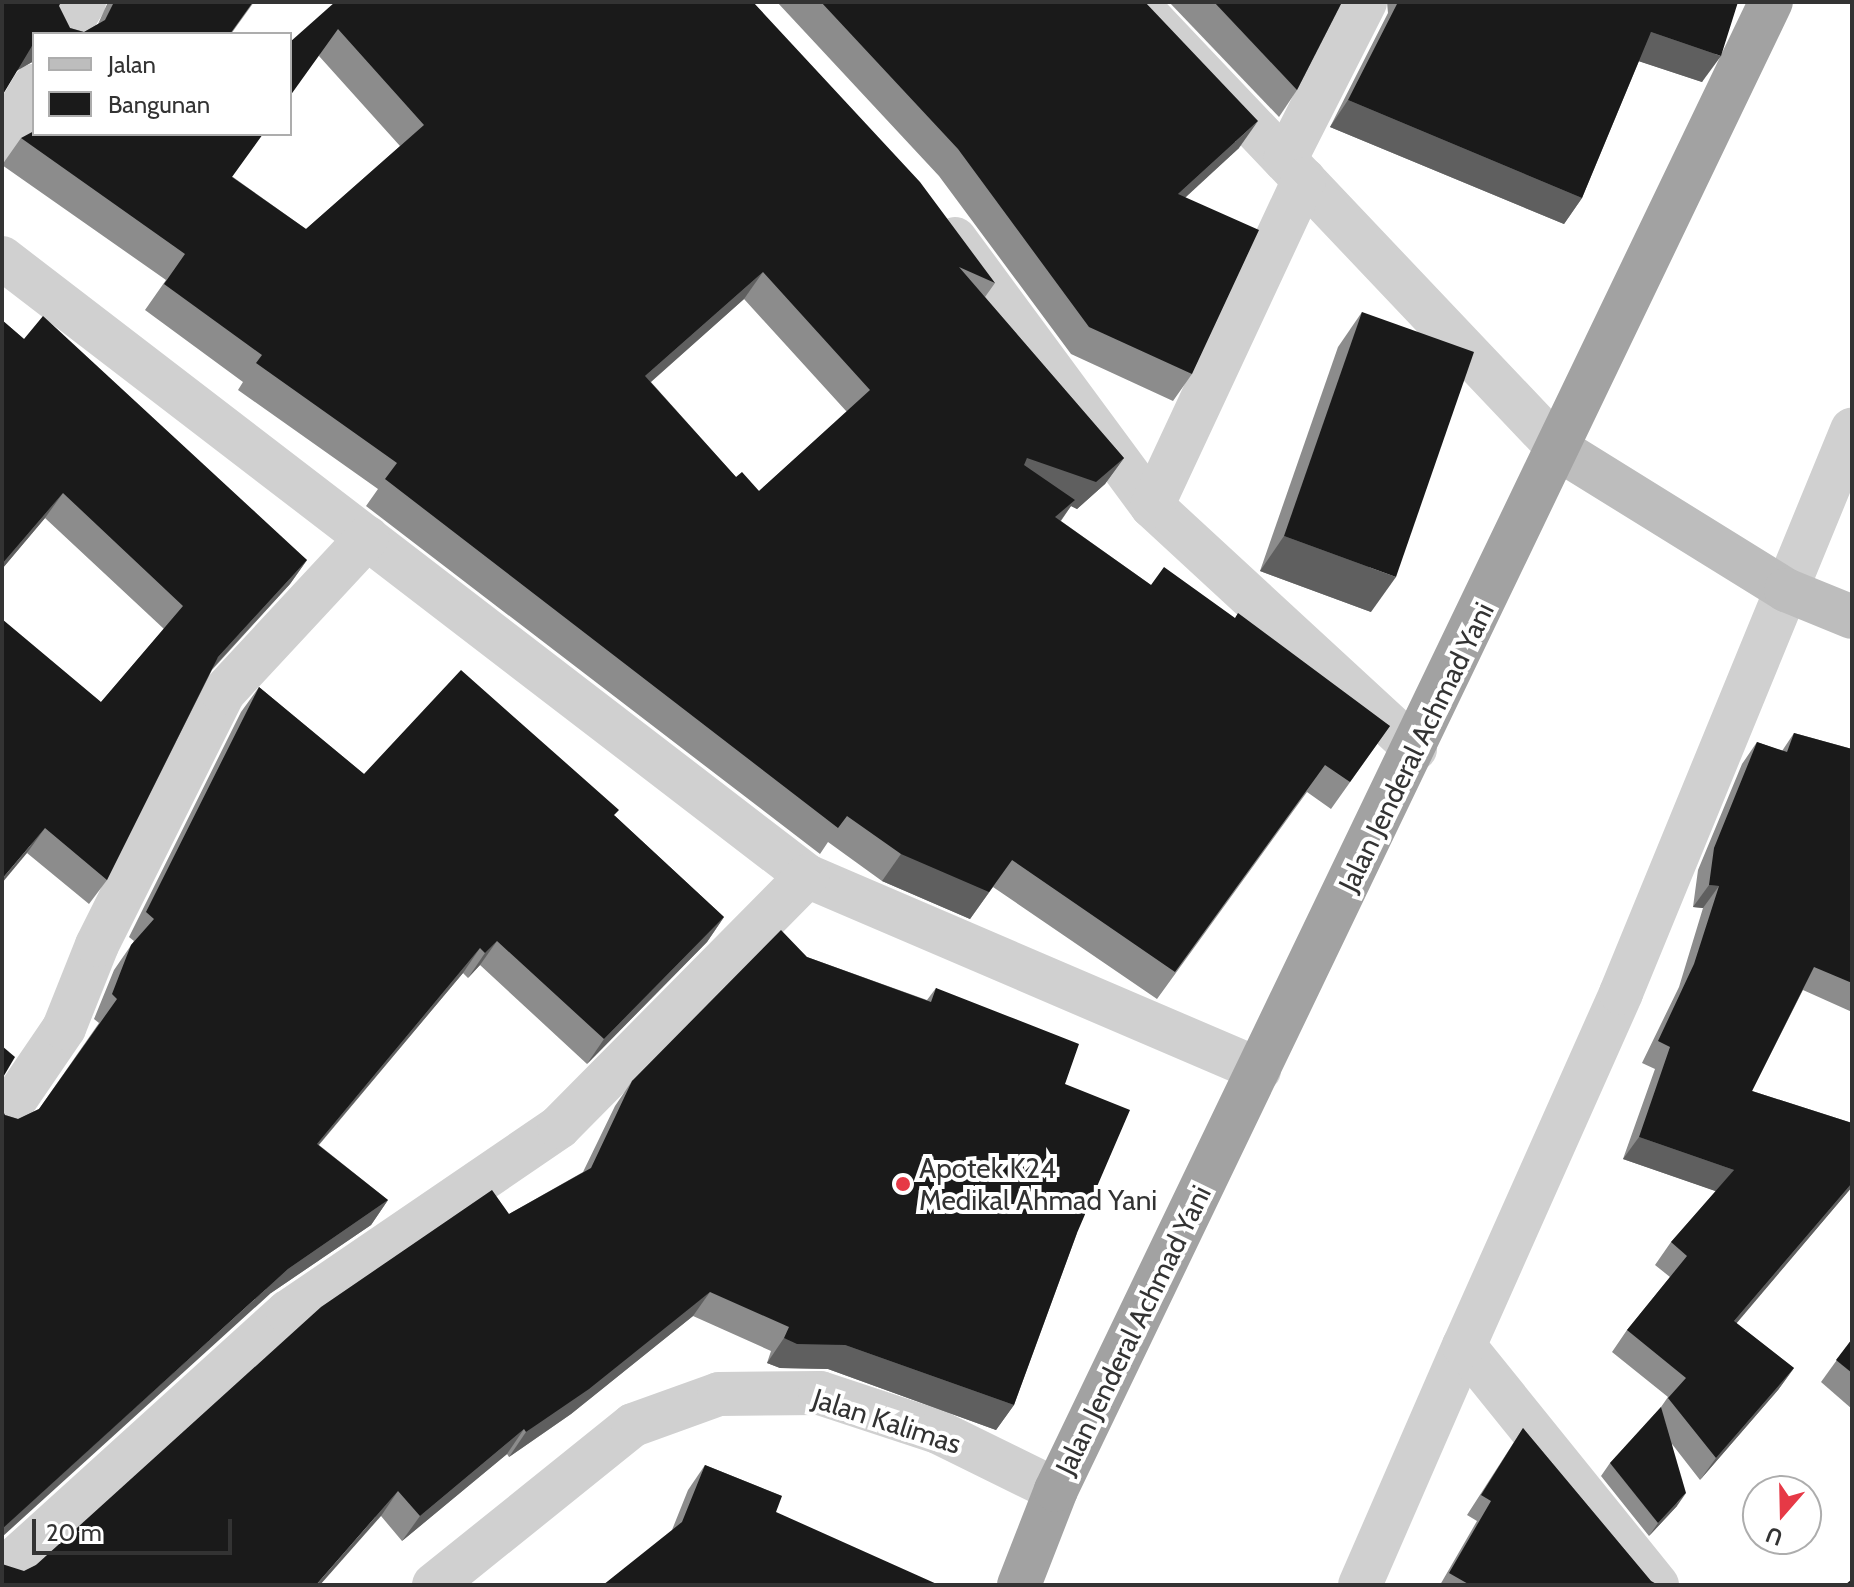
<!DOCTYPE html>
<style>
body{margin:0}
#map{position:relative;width:1854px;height:1587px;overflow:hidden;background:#fff;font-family:Cabin,sans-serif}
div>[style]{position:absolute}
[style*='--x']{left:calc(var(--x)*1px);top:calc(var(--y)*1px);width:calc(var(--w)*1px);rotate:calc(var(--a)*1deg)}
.minor>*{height:44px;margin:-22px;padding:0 22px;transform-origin:22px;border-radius:22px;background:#d0d0d0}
.tertiary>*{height:44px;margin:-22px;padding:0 22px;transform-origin:22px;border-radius:22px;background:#d0d0d0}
.secondary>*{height:44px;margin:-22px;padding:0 22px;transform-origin:22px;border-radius:22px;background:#bdbdbd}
.trunk>*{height:44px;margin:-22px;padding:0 22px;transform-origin:22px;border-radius:22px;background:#a2a2a2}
.wall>*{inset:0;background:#8c8c8c}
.shaded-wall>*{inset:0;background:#5f5f5f}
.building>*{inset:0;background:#1a1a1a}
.dots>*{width:22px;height:22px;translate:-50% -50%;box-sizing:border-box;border:4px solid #fff;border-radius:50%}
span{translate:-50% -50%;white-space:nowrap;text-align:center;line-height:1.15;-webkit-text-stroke:8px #fff;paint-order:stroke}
.street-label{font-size:28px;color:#333}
.poi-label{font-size:28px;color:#333}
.left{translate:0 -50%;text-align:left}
.frame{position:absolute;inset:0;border:4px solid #333;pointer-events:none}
.legend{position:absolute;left:32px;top:32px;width:260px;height:104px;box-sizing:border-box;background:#fff;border:2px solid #adadad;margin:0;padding:10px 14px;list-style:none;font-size:24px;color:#333}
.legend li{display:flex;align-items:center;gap:16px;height:40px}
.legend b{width:40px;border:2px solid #adadad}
.north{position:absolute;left:1742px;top:1475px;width:80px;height:80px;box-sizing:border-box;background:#fff;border:2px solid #adadad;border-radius:50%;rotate:200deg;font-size:22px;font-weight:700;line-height:32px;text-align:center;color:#333}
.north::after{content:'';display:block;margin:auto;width:28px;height:36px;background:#e63946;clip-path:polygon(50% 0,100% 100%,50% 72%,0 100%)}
.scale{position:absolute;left:32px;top:1519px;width:200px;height:36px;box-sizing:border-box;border:4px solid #333;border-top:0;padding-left:10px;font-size:24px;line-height:28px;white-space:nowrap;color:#333;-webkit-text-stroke:6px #fff;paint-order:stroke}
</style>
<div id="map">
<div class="minor">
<div style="--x:1135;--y:2;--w:618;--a:46.51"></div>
<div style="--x:65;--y:34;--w:37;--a:-59"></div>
<div style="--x:2;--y:140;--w:63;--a:-59.3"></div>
<div style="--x:1285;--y:160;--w:177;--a:-63.1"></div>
<div style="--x:955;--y:239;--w:332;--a:53.6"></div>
<div style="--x:1152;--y:506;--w:358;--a:42.7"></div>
<div style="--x:2;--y:258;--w:1015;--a:37.51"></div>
<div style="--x:807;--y:876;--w:492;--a:23.2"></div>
<div style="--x:1152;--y:506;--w:360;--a:-65"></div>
<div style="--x:2;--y:1119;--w:110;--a:-55.7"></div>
<div style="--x:64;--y:1028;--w:89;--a:-68.3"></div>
<div style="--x:97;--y:945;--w:282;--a:-63.4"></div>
<div style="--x:223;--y:693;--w:212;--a:-47.1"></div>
<div style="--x:2;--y:1571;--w:386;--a:-42.2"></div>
<div style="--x:288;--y:1312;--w:328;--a:-34.3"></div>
<div style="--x:559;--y:1127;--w:353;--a:-45.3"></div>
<div style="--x:1360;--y:1585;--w:261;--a:-66.5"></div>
<div style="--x:1657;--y:1585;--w:307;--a:-128.9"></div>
<div style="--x:1464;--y:1346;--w:386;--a:-66"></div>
<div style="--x:1621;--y:993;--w:609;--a:-67.69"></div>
</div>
<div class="tertiary">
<div style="--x:434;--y:1585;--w:255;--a:-38.8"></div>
<div style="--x:633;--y:1425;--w:91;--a:-19.8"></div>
<div style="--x:719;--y:1394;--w:101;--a:-0.6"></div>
<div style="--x:820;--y:1393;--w:124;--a:18.3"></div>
<div style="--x:938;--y:1432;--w:131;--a:26.2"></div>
</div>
<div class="secondary">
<div style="--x:1560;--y:450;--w:266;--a:31.8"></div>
<div style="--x:1786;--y:590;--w:71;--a:22.2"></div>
</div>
<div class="trunk">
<div style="--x:1019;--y:1585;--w:102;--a:-68.7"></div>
<div style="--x:1056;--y:1490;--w:1651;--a:-64.34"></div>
</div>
<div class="wall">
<div style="clip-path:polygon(2px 2px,59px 6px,70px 28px,84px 32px,98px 24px,108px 2px,254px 2px,231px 34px,34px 34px,34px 61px,17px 70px)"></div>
<div style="clip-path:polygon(evenodd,335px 2px,753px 2px,995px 283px,985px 297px,1124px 458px,1105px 484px,1077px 509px,1071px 506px,1061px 521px,1151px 585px,1390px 726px,1331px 809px,1307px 792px,1157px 999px,993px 887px,970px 919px,882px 881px,828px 842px,820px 854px,366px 506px,378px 489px,238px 390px,243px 382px,145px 310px,166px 280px,2px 165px,21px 138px,233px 177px,306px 229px,400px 146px,319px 56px,335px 2px,744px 299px,847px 412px,759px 491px,736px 477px,651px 382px,744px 299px)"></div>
<div style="clip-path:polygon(777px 2px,1145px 2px,1239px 148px,1185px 197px,1192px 374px,1173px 401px,1071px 354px,939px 176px)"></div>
<div style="clip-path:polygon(1169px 2px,1342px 2px,1297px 90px,1279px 117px)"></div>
<div style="clip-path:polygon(1387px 2px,1738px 2px,1702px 82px,1639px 61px,1582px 198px,1564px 224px,1330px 127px,1388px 13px)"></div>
<div style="clip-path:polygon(1362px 312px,1371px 612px,1260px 571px,1338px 347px)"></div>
<div style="clip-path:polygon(2px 320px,24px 339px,307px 560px,290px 584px,212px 670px,107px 880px,89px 904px,27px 853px,101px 702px,164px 629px,45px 518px,2px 569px)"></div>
<div style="clip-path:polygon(259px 687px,364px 774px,615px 816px,724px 917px,707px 942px,587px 1064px,480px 965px,468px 978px,463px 973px,319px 1145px,388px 1200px,371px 1225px,271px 1293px,5px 1115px,18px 1119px,39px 1109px,99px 1023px,94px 1019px,114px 970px,134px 941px,129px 937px,241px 712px)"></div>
<div style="clip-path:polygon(1794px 733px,1852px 749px,1852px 1012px,1803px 990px,1752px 1091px,1852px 1123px,1852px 1187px,1736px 1323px,1794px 1368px,1778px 1390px,1700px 1480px,1672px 1444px,1677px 1506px,1649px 1536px,1601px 1476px,1610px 1463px,1661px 1407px,1668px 1397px,1612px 1352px,1627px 1330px,1670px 1277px,1655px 1265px,1671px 1242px,1716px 1191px,1623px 1159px,1655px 1069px,1642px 1063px,1679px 987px,1703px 908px,1693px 907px,1698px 870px,1742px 764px,1757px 742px,1782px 751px)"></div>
<div style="clip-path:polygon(807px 957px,927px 1000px,936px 988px,1065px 1084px,1077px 1233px,1014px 1405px,996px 1430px,828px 1369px,780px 1368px,767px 1363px,771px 1351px,693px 1316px,571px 1414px,509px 1457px,507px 1454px,402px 1541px,381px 1516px,24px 1571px,36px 1565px,509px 1214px,583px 1172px,615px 1106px,632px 1081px)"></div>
<div style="clip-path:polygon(1852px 1339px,1852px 1409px,1821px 1382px)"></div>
<div style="clip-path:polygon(1523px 1428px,1651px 1581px,1658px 1585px,1440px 1585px,1477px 1521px,1467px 1515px)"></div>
<div style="clip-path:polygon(705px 1465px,782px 1496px,672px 1530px,688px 1490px)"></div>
</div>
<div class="shaded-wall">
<div style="clip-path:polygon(1651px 32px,1721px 56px,1702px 82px,1632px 59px)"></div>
<div style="clip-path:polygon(34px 45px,34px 61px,13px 73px,32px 46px)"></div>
<div style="clip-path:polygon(1348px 100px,1582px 198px,1564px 224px,1330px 127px)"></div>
<div style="clip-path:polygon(1258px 121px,1239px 148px,1160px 221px,1178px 194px)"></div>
<div style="clip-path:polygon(763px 272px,744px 299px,627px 403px,645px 376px)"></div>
<div style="clip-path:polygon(1027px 458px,1124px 458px,1105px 484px,1077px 509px,1071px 506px,1056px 527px,1008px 484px)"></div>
<div style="clip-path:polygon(63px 493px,45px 518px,2px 569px,2px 564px)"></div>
<div style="clip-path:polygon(1284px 536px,1396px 577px,1371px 612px,1260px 571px)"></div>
<div style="clip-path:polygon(307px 560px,290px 584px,201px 681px,218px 657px)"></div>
<div style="clip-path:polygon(45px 828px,27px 853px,2px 883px,2px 879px)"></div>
<div style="clip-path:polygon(901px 854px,1012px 860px,970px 919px,882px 881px)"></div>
<div style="clip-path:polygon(1709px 885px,1719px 886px,1703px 908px,1693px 907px)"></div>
<div style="clip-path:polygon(724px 917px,707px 942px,587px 1064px,604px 1039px)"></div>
<div style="clip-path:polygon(497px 941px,480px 965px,468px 978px,485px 953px)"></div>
<div style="clip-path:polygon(480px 948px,463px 973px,299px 1168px,317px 1144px)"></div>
<div style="clip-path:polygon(1639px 1137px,1734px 1170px,1718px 1192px,1623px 1159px)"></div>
<div style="clip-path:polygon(1852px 1183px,1852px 1187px,1719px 1344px,1734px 1321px)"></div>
<div style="clip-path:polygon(388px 1200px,371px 1225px,271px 1293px,2px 1537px,2px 1528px,288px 1269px)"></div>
<div style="clip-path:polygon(710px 1292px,693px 1316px,571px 1414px,509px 1457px,526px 1432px)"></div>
<div style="clip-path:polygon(784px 1338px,845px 1345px,1014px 1405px,996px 1430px,828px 1369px,780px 1368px,767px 1363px)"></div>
<div style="clip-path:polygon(1794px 1368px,1778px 1390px,1700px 1480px,1716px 1458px)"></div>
<div style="clip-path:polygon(524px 1429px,507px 1454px,402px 1541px,420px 1516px)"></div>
<div style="clip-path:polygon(398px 1491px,381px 1516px,320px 1585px,316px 1585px)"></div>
<div style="clip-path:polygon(1686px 1493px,1677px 1506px,1649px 1536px,1658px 1523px)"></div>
</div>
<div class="building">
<div style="clip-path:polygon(2px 2px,61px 2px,59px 6px,70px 28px,84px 32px,105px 20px,114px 2px,253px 2px,230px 34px,34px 34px,34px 45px,32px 46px,2px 96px)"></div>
<div style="clip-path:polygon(evenodd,335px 2px,753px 2px,920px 182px,995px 283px,959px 267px,1124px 458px,1096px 482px,1027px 458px,1024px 465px,1075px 500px,1055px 517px,1151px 585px,1164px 567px,1235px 618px,1238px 613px,1390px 726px,1350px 782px,1325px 765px,1175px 972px,1012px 860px,989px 892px,901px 854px,847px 816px,838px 828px,385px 479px,397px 463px,256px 363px,262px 355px,164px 284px,185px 254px,21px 138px,34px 131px,34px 134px,263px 134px,232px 177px,306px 229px,424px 125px,338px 29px,290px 96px,290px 42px,335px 2px,763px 272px,870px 390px,759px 491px,742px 472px,736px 477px,645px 376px,763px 272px)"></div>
<div style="clip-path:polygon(821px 2px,1145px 2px,1258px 121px,1178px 194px,1259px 230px,1192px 374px,1089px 327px,958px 149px)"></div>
<div style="clip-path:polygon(1214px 2px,1342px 2px,1297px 90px)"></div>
<div style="clip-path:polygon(1398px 2px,1738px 2px,1721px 56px,1651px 32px,1582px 198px,1348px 100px)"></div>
<div style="clip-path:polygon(1362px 312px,1474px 352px,1396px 577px,1284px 536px)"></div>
<div style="clip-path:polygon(43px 316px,307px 560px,218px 657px,107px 880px,45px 828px,2px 879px,2px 619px,101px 702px,183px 606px,63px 493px,2px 564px,2px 320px,24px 339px)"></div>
<div style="clip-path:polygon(461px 670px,619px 810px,614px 815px,724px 917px,604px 1039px,497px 941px,485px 953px,480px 948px,317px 1144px,388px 1200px,288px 1269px,2px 1529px,2px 1109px,5px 1115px,18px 1119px,39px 1109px,117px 999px,112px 994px,131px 945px,154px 919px,146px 912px,259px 687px,364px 774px)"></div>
<div style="clip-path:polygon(1794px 733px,1852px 749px,1852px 983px,1814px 967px,1752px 1091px,1852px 1123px,1852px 1183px,1734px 1321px,1794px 1368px,1716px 1458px,1668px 1398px,1686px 1378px,1627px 1330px,1687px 1256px,1671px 1242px,1734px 1170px,1639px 1137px,1670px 1047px,1658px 1041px,1694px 964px,1719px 886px,1709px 885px,1714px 848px,1757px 742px,1787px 752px)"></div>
<div style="clip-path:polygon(781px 930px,807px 957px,931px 1002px,936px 988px,1079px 1044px,1065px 1084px,1130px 1110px,1077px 1233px,1014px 1405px,845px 1345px,797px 1344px,784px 1338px,789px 1327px,710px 1292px,589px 1389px,526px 1432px,524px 1429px,420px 1516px,398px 1491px,316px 1585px,2px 1585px,2px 1564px,24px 1571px,36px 1565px,321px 1307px,492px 1190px,509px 1214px,591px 1168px,632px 1081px)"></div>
<div style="clip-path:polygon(2px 1046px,15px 1057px,2px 1079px)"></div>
<div style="clip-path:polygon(1852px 1339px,1852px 1373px,1836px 1360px)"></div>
<div style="clip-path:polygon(1661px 1407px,1686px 1493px,1658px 1523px,1610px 1463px)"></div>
<div style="clip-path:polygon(1523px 1428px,1651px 1581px,1658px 1585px,1470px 1585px,1449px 1573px,1491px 1501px,1481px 1495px)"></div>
<div style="clip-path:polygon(705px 1465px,782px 1496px,776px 1512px,939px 1585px,603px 1585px,682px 1522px)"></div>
<div style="clip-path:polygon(1852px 1579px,1852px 1585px,1845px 1585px)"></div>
</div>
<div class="dots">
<div style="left:903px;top:1184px;background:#e63946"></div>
</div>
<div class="street-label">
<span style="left:1416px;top:747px;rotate:-64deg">Jalan Jenderal Achmad Yani</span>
<span style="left:1133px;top:1330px;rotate:-64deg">Jalan Jenderal Achmad Yani</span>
<span style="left:887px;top:1421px;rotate:18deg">Jalan Kalimas</span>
</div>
<div class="poi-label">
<span class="left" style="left:919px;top:1184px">Apotek K24<br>Medikal Ahmad Yani</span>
</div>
<div class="frame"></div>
<ul class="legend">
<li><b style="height:10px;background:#bdbdbd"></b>Jalan</li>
<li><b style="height:22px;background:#1a1a1a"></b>Bangunan</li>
</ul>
<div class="north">U</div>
<div class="scale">20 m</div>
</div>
